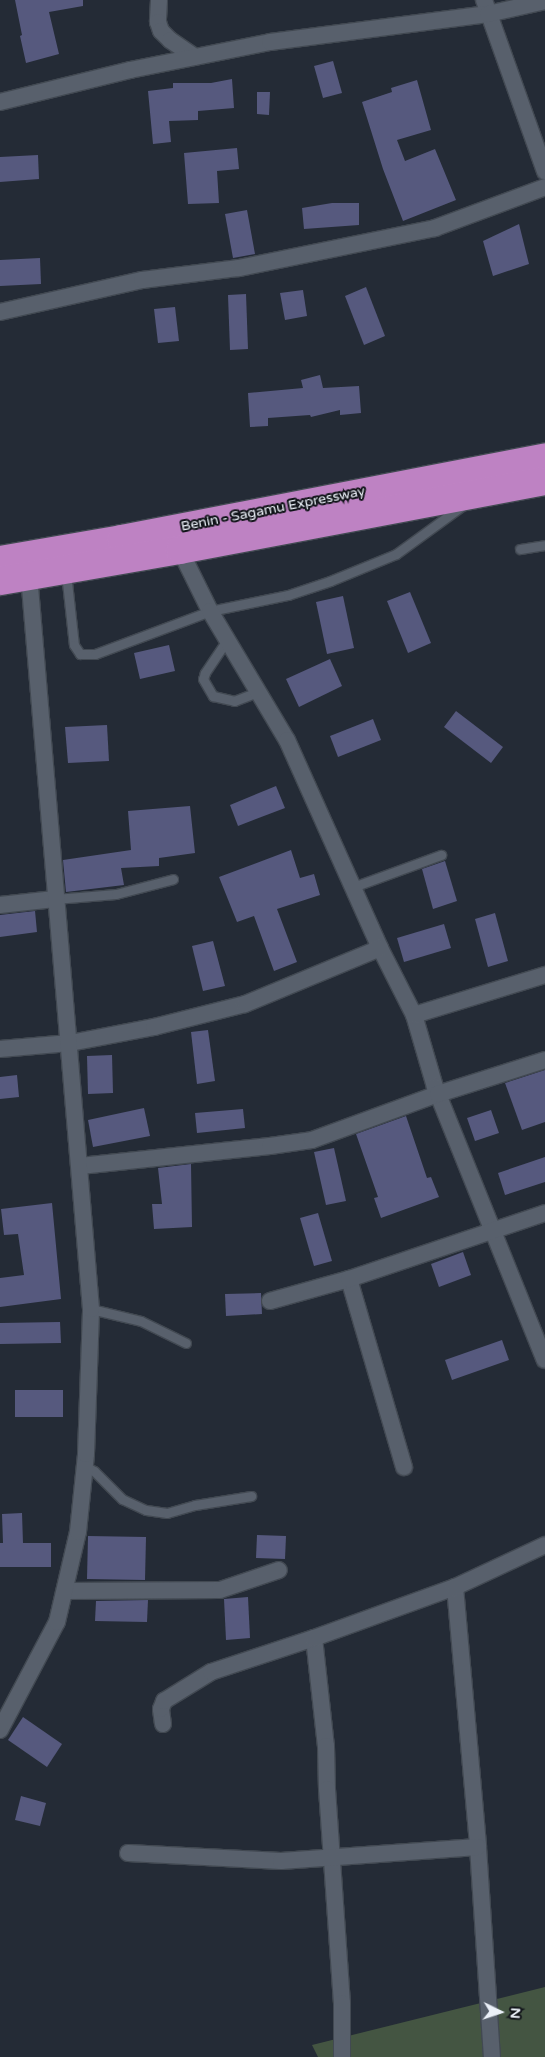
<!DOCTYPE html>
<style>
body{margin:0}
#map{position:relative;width:545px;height:2057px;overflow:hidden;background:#242b36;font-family:"Varela Round",sans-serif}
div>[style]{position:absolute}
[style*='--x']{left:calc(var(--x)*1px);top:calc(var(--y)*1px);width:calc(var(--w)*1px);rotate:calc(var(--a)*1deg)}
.green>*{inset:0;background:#445542}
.building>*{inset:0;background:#56597e}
.roads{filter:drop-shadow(1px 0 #424952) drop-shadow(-1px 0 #424952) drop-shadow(0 1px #424952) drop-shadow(0 -1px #424952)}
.lane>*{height:9px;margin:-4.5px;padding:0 4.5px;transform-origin:4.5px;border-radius:4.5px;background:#58606c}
.street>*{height:16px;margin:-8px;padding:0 8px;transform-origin:8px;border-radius:8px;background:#58606c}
.highway>*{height:28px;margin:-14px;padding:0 14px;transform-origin:14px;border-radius:14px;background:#be82c3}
span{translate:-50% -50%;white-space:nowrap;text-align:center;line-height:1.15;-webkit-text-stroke:4px #101318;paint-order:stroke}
.street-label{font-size:14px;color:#ebf0f8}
.north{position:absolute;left:475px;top:1987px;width:50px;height:50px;-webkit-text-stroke:4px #101318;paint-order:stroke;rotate:94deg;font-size:14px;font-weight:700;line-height:20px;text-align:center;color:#ebf0f8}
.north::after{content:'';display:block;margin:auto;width:18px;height:22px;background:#ebf0f8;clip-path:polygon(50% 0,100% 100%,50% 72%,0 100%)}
</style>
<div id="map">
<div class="green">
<div style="clip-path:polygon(545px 1987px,545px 2057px,318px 2057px,312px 2045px)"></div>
</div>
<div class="building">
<div style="clip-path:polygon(15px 0,83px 0,83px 6px,49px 12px,59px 54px,26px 63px,20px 36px,22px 35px)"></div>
<div style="clip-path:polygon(333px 61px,342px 93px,323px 98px,314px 66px)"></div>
<div style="clip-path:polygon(232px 79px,234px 108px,198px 111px,198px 120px,169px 121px,171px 142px,153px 144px,148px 91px,173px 88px,173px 83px,211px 83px)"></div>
<div style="clip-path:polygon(417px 80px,431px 130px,397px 140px,405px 161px,435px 149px,456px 200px,403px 221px,383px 169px,362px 102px,392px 92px,391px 88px)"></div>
<div style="clip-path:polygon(257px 92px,270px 92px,269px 115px,257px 114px)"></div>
<div style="clip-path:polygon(237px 148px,239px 169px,217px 171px,219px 203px,188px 204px,184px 153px)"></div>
<div style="clip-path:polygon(38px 155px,39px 179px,0 182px,0 157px)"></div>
<div style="clip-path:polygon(332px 203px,359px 203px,359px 225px,304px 229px,302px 208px)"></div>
<div style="clip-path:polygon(247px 210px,255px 254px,233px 258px,225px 214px)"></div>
<div style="clip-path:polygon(519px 224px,529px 264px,493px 276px,483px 241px)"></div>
<div style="clip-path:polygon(40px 258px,41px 284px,0 286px,0 260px)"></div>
<div style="clip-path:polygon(366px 287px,385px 336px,364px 345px,345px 296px)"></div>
<div style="clip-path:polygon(303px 290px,307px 316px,285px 320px,280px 293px)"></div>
<div style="clip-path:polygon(246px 294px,248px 349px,230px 350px,228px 295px)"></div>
<div style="clip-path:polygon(175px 307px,179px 341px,158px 343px,154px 309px)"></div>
<div style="clip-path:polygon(320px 375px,323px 388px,359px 386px,361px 413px,340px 415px,340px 410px,311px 417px,310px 415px,268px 418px,268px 426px,250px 427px,248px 393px,303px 388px,301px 380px)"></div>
<div style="clip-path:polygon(410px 592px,431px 643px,408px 653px,387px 601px)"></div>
<div style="clip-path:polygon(343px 596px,354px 648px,327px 654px,316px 602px)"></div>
<div style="clip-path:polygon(169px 645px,175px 671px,140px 679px,134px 653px)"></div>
<div style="clip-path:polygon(330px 659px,342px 686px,299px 707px,286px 679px)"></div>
<div style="clip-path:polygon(456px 711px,503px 747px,491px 763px,444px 727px)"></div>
<div style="clip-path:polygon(373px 719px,381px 740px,338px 757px,330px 736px)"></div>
<div style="clip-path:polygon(107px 725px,109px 761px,68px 763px,65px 727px)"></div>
<div style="clip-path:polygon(276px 786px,285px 808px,238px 826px,230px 805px)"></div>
<div style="clip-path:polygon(190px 806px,195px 853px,159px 858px,159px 866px,121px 868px,124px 885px,66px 892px,63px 860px,131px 850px,128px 811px)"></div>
<div style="clip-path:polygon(291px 850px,300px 878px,314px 874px,320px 895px,277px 909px,297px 962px,274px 971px,254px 916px,237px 922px,219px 877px)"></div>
<div style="clip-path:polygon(445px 861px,457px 901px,433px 909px,422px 869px)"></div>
<div style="clip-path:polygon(35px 911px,37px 932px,0 937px,0 915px)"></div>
<div style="clip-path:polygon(495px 913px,508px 961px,488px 967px,475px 919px)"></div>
<div style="clip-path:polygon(444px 924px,451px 948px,404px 962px,397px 938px)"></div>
<div style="clip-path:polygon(213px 941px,225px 986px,203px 991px,192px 946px)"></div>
<div style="clip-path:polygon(208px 1030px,215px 1081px,197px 1084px,191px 1032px)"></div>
<div style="clip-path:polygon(112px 1055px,113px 1093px,88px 1094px,87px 1056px)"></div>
<div style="clip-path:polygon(545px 1070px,545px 1122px,522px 1130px,505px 1083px)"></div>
<div style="clip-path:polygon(17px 1075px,19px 1097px,0 1099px,0 1077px)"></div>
<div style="clip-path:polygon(144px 1108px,150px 1136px,93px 1147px,88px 1120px)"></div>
<div style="clip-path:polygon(243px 1109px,245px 1128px,197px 1133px,195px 1113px)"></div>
<div style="clip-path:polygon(491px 1110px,499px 1133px,475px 1141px,467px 1118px)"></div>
<div style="clip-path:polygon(406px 1116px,427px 1178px,431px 1177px,439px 1197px,381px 1218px,374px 1198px,378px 1197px,356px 1134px)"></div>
<div style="clip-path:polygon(334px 1148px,346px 1201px,326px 1205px,314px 1152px)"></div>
<div style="clip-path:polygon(545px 1157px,545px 1182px,505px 1195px,498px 1173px)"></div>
<div style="clip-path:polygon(191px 1164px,192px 1227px,154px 1229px,152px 1204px,162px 1204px,158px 1168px)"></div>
<div style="clip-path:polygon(52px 1203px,61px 1299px,0 1307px,0 1278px,24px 1275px,18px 1234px,4px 1235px,1px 1209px)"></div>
<div style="clip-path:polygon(318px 1213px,332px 1261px,314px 1266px,300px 1218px)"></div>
<div style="clip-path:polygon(463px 1252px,471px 1275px,439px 1287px,431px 1264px)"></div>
<div style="clip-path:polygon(261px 1293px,262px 1314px,226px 1316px,225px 1294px)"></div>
<div style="clip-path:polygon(60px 1322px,61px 1343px,0 1344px,0 1323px)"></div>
<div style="clip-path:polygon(502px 1340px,509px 1360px,452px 1380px,445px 1360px)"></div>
<div style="clip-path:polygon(15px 1390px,63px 1390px,63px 1417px,15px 1417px)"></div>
<div style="clip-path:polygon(22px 1513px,23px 1543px,51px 1543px,51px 1567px,0 1567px,0 1543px,3px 1543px,2px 1514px)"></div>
<div style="clip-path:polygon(257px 1535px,286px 1536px,285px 1559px,256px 1558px)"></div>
<div style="clip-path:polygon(88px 1536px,146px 1537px,145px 1580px,87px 1579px)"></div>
<div style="clip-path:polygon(248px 1597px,250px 1638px,226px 1640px,224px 1599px)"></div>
<div style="clip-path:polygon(148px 1600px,147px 1622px,95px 1621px,96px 1601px)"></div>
<div style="clip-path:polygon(23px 1717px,62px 1744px,47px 1767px,8px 1740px)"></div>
<div style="clip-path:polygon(21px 1796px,46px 1803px,40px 1826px,15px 1820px)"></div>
</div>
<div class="roads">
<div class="lane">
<div style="--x:520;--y:549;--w:25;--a:-9"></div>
<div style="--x:66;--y:573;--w:72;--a:83.7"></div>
<div style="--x:74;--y:645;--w:11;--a:56"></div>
<div style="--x:80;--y:654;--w:15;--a:0"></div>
<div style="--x:95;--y:654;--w:123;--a:-20.5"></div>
<div style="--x:210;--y:611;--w:80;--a:-11.6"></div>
<div style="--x:288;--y:595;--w:44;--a:-18.4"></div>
<div style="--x:330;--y:581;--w:71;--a:-22.2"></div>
<div style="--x:396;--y:554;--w:82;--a:-36"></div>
<div style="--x:227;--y:640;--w:40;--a:124"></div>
<div style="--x:205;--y:673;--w:6;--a:108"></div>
<div style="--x:203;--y:679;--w:20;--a:60"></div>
<div style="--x:213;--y:696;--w:22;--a:13"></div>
<div style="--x:234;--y:701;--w:26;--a:-21"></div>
<div style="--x:353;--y:887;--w:94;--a:-20"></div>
<div style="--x:55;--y:899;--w:61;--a:-4.7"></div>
<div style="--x:116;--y:894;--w:59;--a:-14.7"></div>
<div style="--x:91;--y:1309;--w:51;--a:13.5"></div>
<div style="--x:141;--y:1321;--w:50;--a:26.1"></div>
<div style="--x:85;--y:1466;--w:10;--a:29"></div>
<div style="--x:94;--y:1471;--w:40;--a:45"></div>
<div style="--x:122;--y:1499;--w:26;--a:25"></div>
<div style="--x:146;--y:1510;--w:21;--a:8"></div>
<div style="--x:167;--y:1513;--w:29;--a:-16"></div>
<div style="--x:195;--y:1505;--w:57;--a:-9.1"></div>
</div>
<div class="street">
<div style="--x:159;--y:0;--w:22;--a:93"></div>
<div style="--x:158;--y:22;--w:9;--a:72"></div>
<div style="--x:161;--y:31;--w:13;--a:45"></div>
<div style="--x:170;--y:40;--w:30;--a:34"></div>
<div style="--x:484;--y:0;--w:182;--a:70.4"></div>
<div style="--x:0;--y:102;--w:134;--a:-13.8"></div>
<div style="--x:130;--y:70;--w:143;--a:-11.3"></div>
<div style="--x:270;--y:42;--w:220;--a:-7.3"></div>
<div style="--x:488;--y:14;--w:58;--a:-12.8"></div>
<div style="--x:0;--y:312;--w:146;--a:-12.7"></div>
<div style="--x:142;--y:280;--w:98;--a:-7.1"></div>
<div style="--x:239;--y:268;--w:200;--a:-11.5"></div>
<div style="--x:435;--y:228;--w:117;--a:-20.4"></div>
<div style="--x:180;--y:550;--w:68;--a:63.8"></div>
<div style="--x:210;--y:611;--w:150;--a:59.2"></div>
<div style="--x:287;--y:740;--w:228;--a:65.9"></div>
<div style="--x:380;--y:948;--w:75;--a:63.1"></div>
<div style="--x:414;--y:1015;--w:75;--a:73.7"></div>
<div style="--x:435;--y:1087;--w:294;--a:68.1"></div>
<div style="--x:0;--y:905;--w:55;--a:-6.2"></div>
<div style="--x:414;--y:1015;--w:137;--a:-17"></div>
<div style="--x:0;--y:1049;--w:70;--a:-4.9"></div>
<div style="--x:70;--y:1043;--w:86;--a:-10.8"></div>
<div style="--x:154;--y:1027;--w:94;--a:-14.2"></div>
<div style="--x:245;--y:1004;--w:146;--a:-22.5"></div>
<div style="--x:80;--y:1166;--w:191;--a:-6"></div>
<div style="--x:270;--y:1146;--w:42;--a:-8.1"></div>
<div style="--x:312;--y:1140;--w:134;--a:-20.1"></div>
<div style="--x:438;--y:1094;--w:112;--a:-17.6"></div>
<div style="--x:349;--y:1279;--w:196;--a:73.7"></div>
<div style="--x:270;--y:1301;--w:82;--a:-15.6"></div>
<div style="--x:349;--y:1279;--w:207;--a:-18.6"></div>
<div style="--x:455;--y:1587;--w:261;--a:84.9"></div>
<div style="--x:478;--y:1847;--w:210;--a:86.2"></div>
<div style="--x:65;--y:1591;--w:155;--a:-0.4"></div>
<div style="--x:220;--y:1590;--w:62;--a:-18.7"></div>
<div style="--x:314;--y:1638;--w:109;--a:83.7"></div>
<div style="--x:326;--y:1746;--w:43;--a:88.7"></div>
<div style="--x:327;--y:1789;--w:215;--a:86"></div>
<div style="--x:342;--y:2003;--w:54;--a:90"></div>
<div style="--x:163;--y:1724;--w:15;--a:-98"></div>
<div style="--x:161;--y:1709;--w:9;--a:-69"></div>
<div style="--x:164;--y:1701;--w:55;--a:-31.7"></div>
<div style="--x:211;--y:1672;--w:108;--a:-18.3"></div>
<div style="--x:314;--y:1638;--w:150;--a:-19.9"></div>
<div style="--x:455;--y:1587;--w:99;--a:-25"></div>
<div style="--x:0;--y:1730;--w:122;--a:-62.2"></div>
<div style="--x:57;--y:1622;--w:92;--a:-76.9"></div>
<div style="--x:78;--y:1532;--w:78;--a:-84.1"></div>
<div style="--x:86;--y:1454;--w:145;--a:-88"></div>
<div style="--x:91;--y:1309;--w:736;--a:-94.83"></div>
<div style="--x:128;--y:1853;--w:153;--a:3"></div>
<div style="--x:281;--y:1861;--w:197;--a:-4.1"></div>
</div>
<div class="highway">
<div style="--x:0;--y:560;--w:123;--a:-9.8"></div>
<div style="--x:121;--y:539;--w:432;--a:-10.9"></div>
<div style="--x:0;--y:581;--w:183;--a:-9.8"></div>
<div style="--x:180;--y:550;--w:371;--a:-10.7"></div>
</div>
</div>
<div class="street-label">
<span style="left:273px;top:509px;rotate:-11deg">Benin - Sagamu Expressway</span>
</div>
<div class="north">N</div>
</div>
